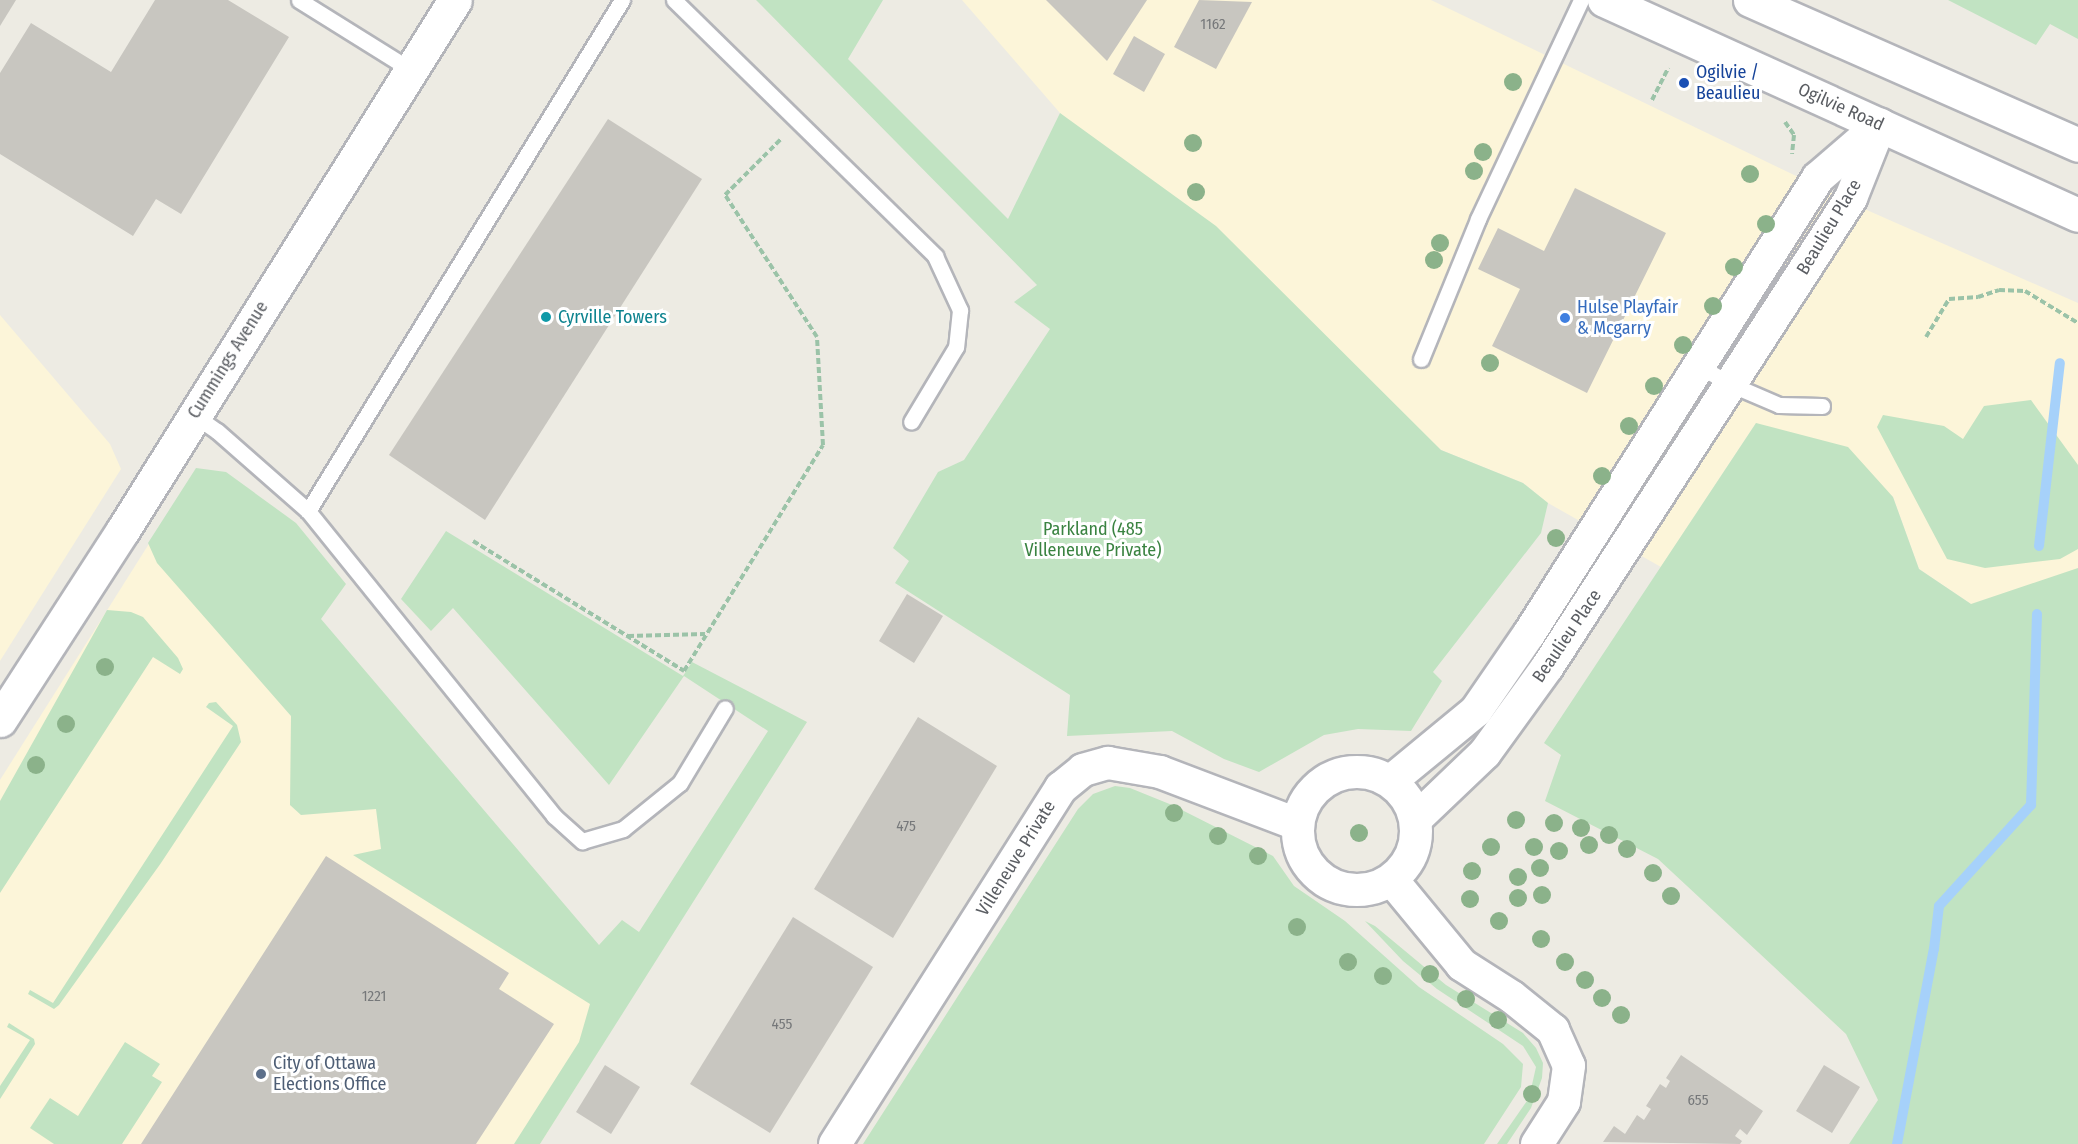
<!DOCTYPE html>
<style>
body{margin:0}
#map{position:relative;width:2078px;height:1144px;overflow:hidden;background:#edebe3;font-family:"Fira Sans Condensed",sans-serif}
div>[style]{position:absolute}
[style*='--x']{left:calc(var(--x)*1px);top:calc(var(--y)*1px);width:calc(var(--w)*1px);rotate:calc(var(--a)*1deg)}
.commercial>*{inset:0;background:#fcf5d9}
.green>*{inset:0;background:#c1e3c2}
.stream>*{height:10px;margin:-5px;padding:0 5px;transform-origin:5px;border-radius:5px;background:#a6d1fa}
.building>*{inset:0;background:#c8c6c0}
.path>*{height:4px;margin-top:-2px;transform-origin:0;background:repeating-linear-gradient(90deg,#9bc3a8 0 6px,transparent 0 9px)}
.roads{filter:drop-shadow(2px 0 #b4b5ba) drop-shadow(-2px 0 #b4b5ba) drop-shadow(0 2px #b4b5ba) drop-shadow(0 -2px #b4b5ba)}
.service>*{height:15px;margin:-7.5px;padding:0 7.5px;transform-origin:7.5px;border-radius:7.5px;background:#fff}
.minor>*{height:32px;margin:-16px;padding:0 16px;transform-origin:16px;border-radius:16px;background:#fff}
.minor>.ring{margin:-16px;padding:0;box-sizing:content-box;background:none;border:32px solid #fff;border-radius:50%}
.secondary>*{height:33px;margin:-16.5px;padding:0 16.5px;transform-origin:16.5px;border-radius:16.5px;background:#fff}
.trees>*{width:18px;height:18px;margin:-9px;border-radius:50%;background:#8bb28a}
.dots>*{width:16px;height:16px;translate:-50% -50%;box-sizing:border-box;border:3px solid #fff;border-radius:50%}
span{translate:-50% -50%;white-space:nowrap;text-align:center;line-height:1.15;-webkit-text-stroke:6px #fff;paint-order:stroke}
.number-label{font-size:15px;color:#76787a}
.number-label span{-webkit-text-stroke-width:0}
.transit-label{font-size:18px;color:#164399}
.left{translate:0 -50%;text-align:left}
.street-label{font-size:18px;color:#5b5e63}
.shop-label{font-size:18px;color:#366cbe}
.culture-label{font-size:18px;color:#0d838f}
.park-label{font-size:18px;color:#3a8341}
.service-label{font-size:18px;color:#4e5e75}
</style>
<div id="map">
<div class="commercial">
<div style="clip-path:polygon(962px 0,1431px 0,1869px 211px,2078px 303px,2078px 633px,1971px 604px,1919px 569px,1893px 497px,1756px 423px,1661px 567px,1548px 503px,1523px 483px,1441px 450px,1060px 113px)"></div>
<div style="clip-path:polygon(0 315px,110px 444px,121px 469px,0 661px)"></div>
<div style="clip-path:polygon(176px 501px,621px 1015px,540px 1144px,0 1144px,0 780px)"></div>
</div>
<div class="green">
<div style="clip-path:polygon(756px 0,883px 0,848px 59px,1008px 219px,1060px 113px,1216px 226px,1441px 450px,1523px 483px,1548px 503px,1541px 533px,1433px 672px,1442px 681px,1411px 731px,1358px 729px,1324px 735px,1259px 772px,1224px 759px,1172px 731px,1067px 736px,1070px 695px,895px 583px,909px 561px,893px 548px,938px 472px,964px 460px,1050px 329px,1014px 302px,1037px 285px)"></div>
<div style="clip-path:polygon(1948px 0,2078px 0,2078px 39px,2050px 24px,2036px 45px)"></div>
<div style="clip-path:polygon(2031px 400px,2078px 465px,2078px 549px,2060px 559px,1985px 568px,1947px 559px,1877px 427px,1883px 415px,1944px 426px,1963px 439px,1984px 406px)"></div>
<div style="clip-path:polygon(1756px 423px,1848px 447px,1893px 497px,1919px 569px,1971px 604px,2078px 568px,2078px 1144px,1849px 1144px,1878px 1100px,1846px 1034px,1658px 859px,1545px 801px,1561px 755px,1544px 743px)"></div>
<div style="clip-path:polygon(196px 468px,226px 472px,296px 523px,346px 584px,321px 619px,599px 945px,622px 920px,639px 932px,768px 731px,684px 676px,609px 785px,453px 608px,431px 631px,401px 599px,446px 531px,683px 676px,692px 662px,807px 722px,540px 1144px,514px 1144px,579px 1042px,590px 1004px,353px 855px,381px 849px,376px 809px,301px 815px,290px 805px,291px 716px,157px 563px,148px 543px)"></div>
<div style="clip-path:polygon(107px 610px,131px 612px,143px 617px,178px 658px,183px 669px,180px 674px,153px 657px,0 893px,0 801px)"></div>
<div style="clip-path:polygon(216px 702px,237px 725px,241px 742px,161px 863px,59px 1005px,54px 1009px,28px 994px,30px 990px,53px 1003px,233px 726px,206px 707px,209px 703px)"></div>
<div style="clip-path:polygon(1115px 786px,1130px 788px,1172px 805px,1273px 856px,1294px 886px,1345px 921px,1419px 987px,1503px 1044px,1523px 1064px,1521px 1087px,1484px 1144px,863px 1144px,1078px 809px,1093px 794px)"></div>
<div style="clip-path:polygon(1365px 921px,1375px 926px,1446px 985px,1523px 1033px,1536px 1048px,1543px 1063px,1542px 1078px,1531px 1108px,1507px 1144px,1497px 1144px,1529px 1098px,1536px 1067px,1523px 1046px,1437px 989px,1403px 961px)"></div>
<div style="clip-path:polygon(9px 1023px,34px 1039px,35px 1044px,0 1099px,0 1086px,30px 1040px,7px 1027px)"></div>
<div style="clip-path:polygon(125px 1042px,160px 1064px,152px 1076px,162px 1082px,122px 1144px,54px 1144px,30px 1128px,50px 1098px,78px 1116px)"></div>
</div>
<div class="stream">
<div style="--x:2039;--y:546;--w:184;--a:-83.5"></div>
<div style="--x:1897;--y:1144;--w:198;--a:-79.3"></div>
<div style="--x:1934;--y:949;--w:43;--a:-83.4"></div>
<div style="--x:1939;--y:906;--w:137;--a:-47.7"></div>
<div style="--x:2031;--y:805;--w:191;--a:-88.2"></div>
</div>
<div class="building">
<div style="clip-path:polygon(0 0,16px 0,0 26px)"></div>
<div style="clip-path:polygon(155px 0,228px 0,289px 37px,181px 214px,156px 199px,133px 236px,0 154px,0 73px,31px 23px,111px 72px)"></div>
<div style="clip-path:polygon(1046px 0,1147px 0,1107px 61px)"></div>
<div style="clip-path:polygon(1199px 0,1252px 2px,1216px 69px,1174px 47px)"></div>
<div style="clip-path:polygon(1134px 36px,1165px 54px,1144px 92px,1113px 74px)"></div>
<div style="clip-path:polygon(608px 119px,702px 179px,485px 520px,389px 455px)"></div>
<div style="clip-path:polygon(1575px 188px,1666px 233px,1587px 393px,1492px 346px,1520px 289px,1478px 269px,1498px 228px,1544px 251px)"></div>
<div style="clip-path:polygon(907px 594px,943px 616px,914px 663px,879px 641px)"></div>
<div style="clip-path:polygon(918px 717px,997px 766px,893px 938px,814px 889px)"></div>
<div style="clip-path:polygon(326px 856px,509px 973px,499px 989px,554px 1024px,476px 1144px,141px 1144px)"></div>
<div style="clip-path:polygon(793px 917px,873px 967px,770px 1133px,690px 1084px)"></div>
<div style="clip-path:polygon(1681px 1055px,1763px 1111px,1747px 1135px,1740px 1129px,1735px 1136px,1742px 1141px,1740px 1144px,1603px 1142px,1614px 1126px,1625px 1134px,1637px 1115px,1644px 1120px,1651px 1109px,1646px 1106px,1660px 1084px,1666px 1088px,1670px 1081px,1666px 1078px)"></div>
<div style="clip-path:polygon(605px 1065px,640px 1087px,611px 1134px,576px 1112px)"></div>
<div style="clip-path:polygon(1824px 1065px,1860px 1087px,1832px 1133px,1796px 1111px)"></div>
</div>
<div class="path">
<div style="--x:1652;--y:100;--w:36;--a:-63"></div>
<div style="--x:1785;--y:122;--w:16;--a:55"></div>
<div style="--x:1794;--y:135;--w:19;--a:96"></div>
<div style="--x:1926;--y:337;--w:44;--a:-58.8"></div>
<div style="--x:1949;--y:299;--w:29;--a:-4"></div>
<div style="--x:1978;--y:297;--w:22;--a:-18"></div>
<div style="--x:1999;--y:290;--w:26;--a:2"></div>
<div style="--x:2025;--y:291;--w:62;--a:31.1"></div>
<div style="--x:473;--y:541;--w:248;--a:31.6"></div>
<div style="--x:684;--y:671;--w:265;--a:-58.4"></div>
<div style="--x:823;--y:445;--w:108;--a:-93.2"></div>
<div style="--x:817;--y:337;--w:169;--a:-122.9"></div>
<div style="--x:725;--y:195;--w:79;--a:-45"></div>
<div style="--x:628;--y:636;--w:77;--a:-1.5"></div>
</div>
<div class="roads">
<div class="service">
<div style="--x:299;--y:0;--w:132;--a:32"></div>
<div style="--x:674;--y:0;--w:366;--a:44.4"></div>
<div style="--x:935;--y:256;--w:60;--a:65.2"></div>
<div style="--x:960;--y:310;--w:37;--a:96"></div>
<div style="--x:956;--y:347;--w:87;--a:121"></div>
<div style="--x:1421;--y:359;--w:151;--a:-67.8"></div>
<div style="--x:1478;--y:219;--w:242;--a:-64.8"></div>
<div style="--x:1699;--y:366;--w:36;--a:30"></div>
<div style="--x:1730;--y:384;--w:53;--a:23.2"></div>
<div style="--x:1779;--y:405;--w:43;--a:1.3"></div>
<div style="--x:194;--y:415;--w:28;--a:35"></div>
<div style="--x:217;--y:431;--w:121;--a:41.3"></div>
<div style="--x:308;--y:511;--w:392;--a:51.1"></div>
<div style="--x:554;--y:816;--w:38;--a:42"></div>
<div style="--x:582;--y:841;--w:43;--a:-16.3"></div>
<div style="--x:623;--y:829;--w:73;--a:-38.9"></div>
<div style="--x:680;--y:783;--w:87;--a:-59"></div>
<div style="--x:308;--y:511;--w:600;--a:-58.43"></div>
</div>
<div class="minor">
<div class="ring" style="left:1298px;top:772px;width:86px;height:86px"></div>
<div style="--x:1391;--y:781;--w:110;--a:-39.5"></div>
<div style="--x:1476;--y:711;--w:93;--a:-55.5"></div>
<div style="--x:1529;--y:634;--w:540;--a:-57.63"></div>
<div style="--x:1818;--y:178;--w:78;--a:-40.8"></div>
<div style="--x:1416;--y:819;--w:95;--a:-43.7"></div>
<div style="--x:1485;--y:753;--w:107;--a:-54.1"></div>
<div style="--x:1548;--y:666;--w:558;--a:-57.08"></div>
<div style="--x:1851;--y:198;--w:79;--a:-68.3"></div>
<div style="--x:1392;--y:880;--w:110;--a:50.5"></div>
<div style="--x:1462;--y:965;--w:59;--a:32.6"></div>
<div style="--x:1512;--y:997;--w:53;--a:38.8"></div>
<div style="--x:1553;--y:1030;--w:39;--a:66"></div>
<div style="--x:1569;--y:1066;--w:36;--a:98"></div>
<div style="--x:1564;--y:1102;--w:50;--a:122.7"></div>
<div style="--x:835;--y:1144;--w:422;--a:-57.6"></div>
<div style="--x:1061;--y:788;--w:28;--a:-39"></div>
<div style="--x:1083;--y:770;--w:26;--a:-16"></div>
<div style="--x:1108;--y:763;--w:53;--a:9.8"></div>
<div style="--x:1160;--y:772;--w:147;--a:20.8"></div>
</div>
<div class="secondary">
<div style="--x:1604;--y:0;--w:520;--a:24.4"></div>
<div style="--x:1750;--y:0;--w:359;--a:23.8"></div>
<div style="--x:0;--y:720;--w:226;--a:-57.1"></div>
<div style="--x:123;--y:530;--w:625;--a:-57.94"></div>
</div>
</div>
<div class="trees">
<div style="left:1513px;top:82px"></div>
<div style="left:1193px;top:143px"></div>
<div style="left:1483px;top:152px"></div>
<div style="left:1474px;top:171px"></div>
<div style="left:1750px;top:174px"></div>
<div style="left:1196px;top:192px"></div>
<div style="left:1766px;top:224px"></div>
<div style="left:1440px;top:243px"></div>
<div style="left:1434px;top:260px"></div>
<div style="left:1734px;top:267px"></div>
<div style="left:1713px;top:306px"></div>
<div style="left:1683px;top:345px"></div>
<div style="left:1490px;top:363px"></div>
<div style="left:1654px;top:386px"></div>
<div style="left:1629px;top:426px"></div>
<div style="left:1602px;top:476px"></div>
<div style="left:1556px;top:538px"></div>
<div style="left:105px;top:667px"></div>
<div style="left:66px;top:724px"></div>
<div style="left:36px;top:765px"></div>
<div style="left:1174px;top:813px"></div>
<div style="left:1516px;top:820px"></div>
<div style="left:1554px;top:823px"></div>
<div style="left:1581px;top:828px"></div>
<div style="left:1359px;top:833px"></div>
<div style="left:1609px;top:835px"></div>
<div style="left:1218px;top:836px"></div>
<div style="left:1589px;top:845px"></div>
<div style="left:1491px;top:847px"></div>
<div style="left:1534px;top:847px"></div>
<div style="left:1627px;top:849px"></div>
<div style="left:1559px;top:851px"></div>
<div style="left:1258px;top:856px"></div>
<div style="left:1540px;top:868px"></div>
<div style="left:1472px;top:871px"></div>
<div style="left:1653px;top:873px"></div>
<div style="left:1518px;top:877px"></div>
<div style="left:1542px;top:895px"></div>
<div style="left:1671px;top:896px"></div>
<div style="left:1518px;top:898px"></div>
<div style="left:1470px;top:899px"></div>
<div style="left:1499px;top:921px"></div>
<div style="left:1297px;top:927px"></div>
<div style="left:1541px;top:939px"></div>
<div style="left:1348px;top:962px"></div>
<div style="left:1565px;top:962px"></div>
<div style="left:1430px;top:974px"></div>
<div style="left:1383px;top:976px"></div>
<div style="left:1585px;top:980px"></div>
<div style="left:1602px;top:998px"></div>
<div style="left:1466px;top:999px"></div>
<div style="left:1621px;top:1015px"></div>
<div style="left:1498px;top:1020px"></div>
<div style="left:1532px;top:1094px"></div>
</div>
<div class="dots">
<div style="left:1684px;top:83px;background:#1a4fb4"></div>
<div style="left:546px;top:317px;background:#0f9aa8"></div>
<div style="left:1565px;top:318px;background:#3f7fe0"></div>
<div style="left:261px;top:1074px;background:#5c6f8a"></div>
</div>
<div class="number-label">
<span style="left:1213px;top:25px">1162</span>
<span style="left:906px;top:827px">475</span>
<span style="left:374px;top:997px">1221</span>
<span style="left:782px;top:1025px">455</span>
<span style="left:1698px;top:1101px">655</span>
</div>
<div class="transit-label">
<span class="left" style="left:1696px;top:83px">Ogilvie /<br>Beaulieu</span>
</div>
<div class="street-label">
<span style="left:1841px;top:107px;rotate:24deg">Ogilvie Road</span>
<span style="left:1829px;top:227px;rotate:-59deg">Beaulieu Place</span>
<span style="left:228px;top:360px;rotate:-58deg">Cummings Avenue</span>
<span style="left:1567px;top:636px;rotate:-56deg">Beaulieu Place</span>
<span style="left:1016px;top:858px;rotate:-58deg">Villeneuve Private</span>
</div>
<div class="shop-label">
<span class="left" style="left:1577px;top:318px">Hulse Playfair<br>&amp; Mcgarry</span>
</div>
<div class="culture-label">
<span class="left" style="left:558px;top:317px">Cyrville Towers</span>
</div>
<div class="park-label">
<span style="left:1093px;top:540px">Parkland (485<br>Villeneuve Private)</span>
</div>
<div class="service-label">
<span class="left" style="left:273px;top:1074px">City of Ottawa<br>Elections Office</span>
</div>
</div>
